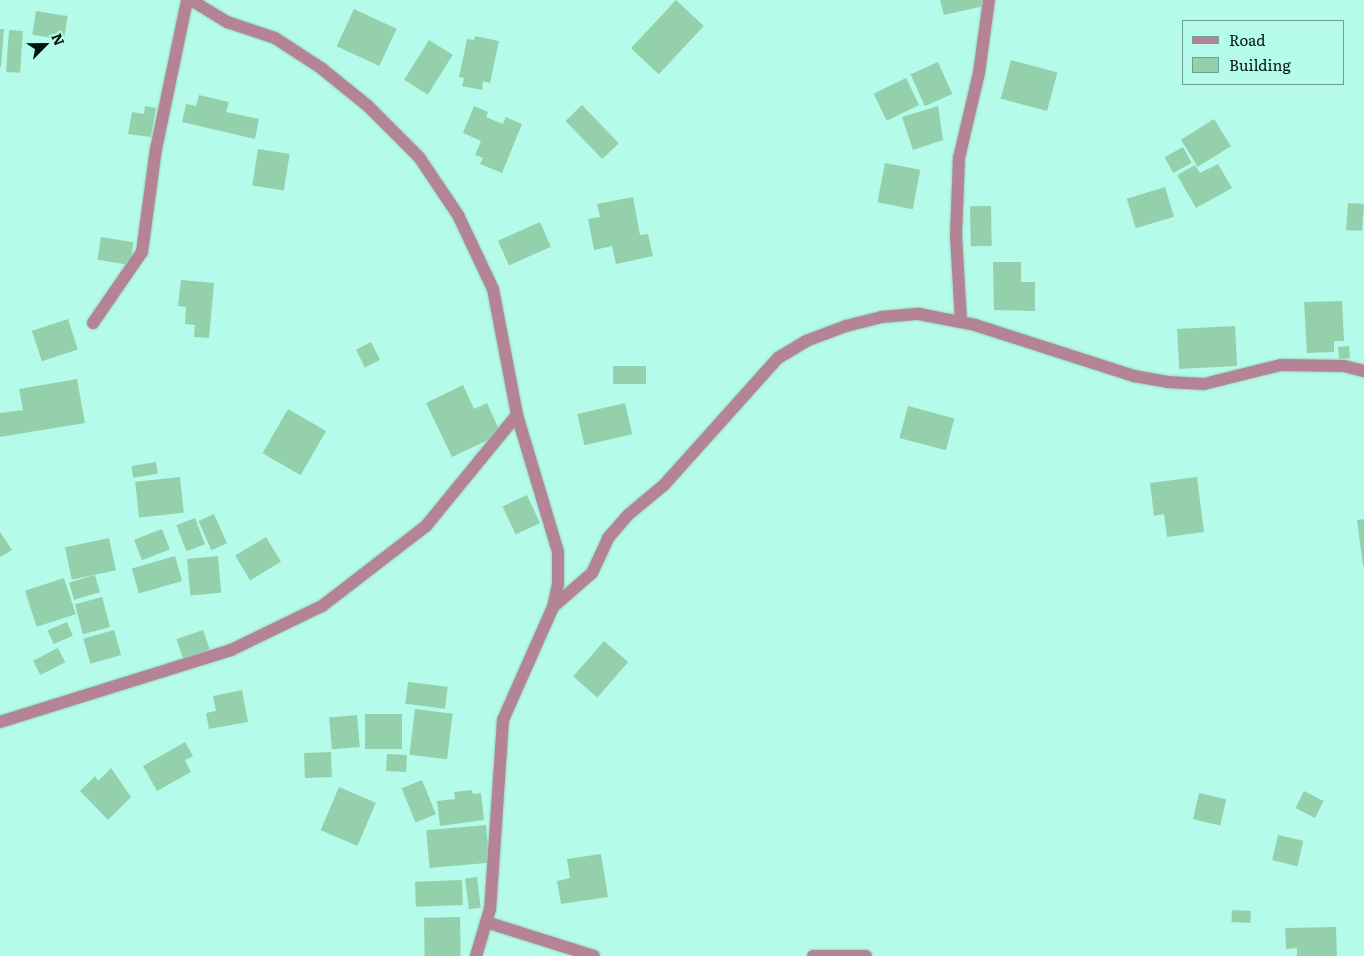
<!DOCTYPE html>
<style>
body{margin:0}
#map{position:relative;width:1364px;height:956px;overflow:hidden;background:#b5fbea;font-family:Literata,serif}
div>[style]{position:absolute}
.building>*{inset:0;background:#95d0ac;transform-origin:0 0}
.roads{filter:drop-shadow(0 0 1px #98d6c7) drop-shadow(0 0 1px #98d6c7)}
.minor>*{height:12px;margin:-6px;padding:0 6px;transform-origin:6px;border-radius:6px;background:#b48494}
span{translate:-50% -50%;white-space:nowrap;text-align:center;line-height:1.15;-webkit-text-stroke:4px #b5fbea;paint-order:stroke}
.legend{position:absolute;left:1182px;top:20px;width:162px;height:65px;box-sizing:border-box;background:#b5fbea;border:1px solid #6d9f92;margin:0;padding:6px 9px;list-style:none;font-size:15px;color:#00140f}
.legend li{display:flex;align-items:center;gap:10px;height:25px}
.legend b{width:25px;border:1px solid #6d9f92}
.north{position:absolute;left:20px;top:20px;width:50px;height:50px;-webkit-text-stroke:4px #b5fbea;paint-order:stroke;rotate:67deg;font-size:14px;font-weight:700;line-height:20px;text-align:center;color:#00140f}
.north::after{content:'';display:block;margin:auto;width:18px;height:22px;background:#00140f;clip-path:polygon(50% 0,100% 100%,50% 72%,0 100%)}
</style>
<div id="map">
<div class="building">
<div style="left:676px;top:0;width:38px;height:66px;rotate:43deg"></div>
<div style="clip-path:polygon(940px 0,983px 0,984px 6px,944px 15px)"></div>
<div style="left:354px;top:9px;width:47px;height:41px;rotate:25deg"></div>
<div style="left:36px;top:11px;width:32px;height:24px;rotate:9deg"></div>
<div style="clip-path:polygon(0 29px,4px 29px,1px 67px,0 67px)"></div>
<div style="left:9px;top:30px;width:14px;height:42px;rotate:4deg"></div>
<div style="clip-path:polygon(475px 36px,499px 41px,490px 83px,483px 81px,482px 90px,462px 86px,464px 78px,459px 77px,467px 39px,474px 40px)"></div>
<div style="left:429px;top:40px;width:28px;height:47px;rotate:32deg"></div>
<div style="left:1011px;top:60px;width:48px;height:40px;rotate:15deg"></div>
<div style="left:938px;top:62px;width:35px;height:30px;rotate:66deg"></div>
<div style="left:906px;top:78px;width:30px;height:36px;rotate:64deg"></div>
<div style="clip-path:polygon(199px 95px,229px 102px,226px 112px,259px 119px,255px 139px,182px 122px,186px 104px,196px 106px)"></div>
<div style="left:582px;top:105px;width:53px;height:23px;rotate:46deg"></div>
<div style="clip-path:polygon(145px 106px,156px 108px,151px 137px,128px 134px,132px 112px,144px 114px)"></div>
<div style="clip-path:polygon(474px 106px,488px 112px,486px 117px,503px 124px,506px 117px,522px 124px,502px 173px,480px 164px,483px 158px,475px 155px,481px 141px,463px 133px)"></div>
<div style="clip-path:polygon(938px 106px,943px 140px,913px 150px,902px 117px)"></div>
<div style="left:1214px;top:119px;width:32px;height:39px;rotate:58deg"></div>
<div style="left:1183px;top:147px;width:18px;height:21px;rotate:61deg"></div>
<div style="left:258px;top:149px;width:32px;height:37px;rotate:9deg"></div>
<div style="left:885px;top:163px;width:36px;height:40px;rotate:11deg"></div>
<div style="clip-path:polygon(1218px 164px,1232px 188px,1196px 208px,1177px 175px,1195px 165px,1200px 173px)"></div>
<div style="left:1165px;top:187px;width:31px;height:40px;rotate:73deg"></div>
<div style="clip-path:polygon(633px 197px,640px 235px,648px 234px,653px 256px,616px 264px,612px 246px,594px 250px,588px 219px,600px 217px,597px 204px)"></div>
<div style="left:1348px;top:203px;width:16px;height:27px;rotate:4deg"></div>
<div style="left:991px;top:206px;width:40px;height:21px;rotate:89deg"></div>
<div style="left:540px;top:222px;width:27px;height:46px;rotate:66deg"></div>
<div style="left:101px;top:237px;width:33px;height:23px;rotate:9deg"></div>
<div style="clip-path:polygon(993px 262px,1021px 262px,1021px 282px,1035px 282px,1035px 311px,994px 310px)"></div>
<div style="clip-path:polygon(181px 280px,214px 283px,209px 338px,194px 337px,195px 325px,185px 324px,186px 307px,178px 306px)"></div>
<div style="clip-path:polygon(1342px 301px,1344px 341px,1334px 341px,1334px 352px,1307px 353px,1304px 302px)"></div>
<div style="left:68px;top:319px;width:32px;height:38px;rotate:72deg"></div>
<div style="left:1235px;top:326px;width:40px;height:58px;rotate:87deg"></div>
<div style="left:371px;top:342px;width:20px;height:17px;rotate:63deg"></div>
<div style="left:1349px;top:346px;width:12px;height:11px;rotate:85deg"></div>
<div style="left:646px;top:366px;width:18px;height:33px;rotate:90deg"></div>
<div style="clip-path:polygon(77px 379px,85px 423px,0 437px,0 413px,23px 410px,19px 389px)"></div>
<div style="clip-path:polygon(463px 385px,474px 409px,487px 403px,501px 434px,452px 457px,426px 403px)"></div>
<div style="left:625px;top:403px;width:32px;height:49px;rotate:77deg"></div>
<div style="left:908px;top:406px;width:48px;height:33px;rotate:15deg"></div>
<div style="left:288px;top:409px;width:44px;height:51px;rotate:30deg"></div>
<div style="left:156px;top:462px;width:12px;height:25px;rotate:81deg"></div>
<div style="left:180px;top:477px;width:36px;height:45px;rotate:84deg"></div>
<div style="clip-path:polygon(1197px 477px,1204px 532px,1167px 537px,1164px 514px,1154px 516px,1150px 483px)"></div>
<div style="left:527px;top:495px;width:31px;height:27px;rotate:65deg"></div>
<div style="left:214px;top:514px;width:32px;height:17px;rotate:66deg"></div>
<div style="left:195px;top:518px;width:28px;height:20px;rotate:69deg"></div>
<div style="clip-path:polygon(1364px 519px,1364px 566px,1363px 566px,1357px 520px)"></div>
<div style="left:162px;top:529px;width:22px;height:30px;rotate:69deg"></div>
<div style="clip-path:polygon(0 532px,12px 550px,0 557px)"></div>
<div style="left:266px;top:537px;width:29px;height:36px;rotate:59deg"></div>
<div style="left:109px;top:538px;width:33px;height:45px;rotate:78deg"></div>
<div style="left:175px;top:556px;width:26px;height:45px;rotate:74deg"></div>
<div style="left:218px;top:556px;width:37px;height:31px;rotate:85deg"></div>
<div style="left:95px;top:575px;width:18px;height:27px;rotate:74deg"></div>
<div style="left:64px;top:578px;width:38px;height:41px;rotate:72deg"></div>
<div style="left:102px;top:597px;width:31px;height:28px;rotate:75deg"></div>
<div style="left:67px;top:622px;width:15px;height:21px;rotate:67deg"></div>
<div style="left:114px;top:630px;width:26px;height:32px;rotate:74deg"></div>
<div style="left:203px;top:630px;width:21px;height:28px;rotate:71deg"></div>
<div style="left:604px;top:641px;width:32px;height:47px;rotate:41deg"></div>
<div style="left:58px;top:648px;width:16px;height:28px;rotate:63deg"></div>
<div style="left:408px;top:682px;width:40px;height:22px;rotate:7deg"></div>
<div style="clip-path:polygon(242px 690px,248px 722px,209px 729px,206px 713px,216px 711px,213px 696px)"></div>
<div style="left:415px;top:709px;width:38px;height:46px;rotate:7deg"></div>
<div style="left:365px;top:714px;width:37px;height:35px"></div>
<div style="left:357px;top:715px;width:32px;height:28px;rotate:85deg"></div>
<div style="clip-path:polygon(185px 742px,193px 756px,185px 760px,191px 772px,157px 791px,143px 766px)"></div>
<div style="left:331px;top:752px;width:25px;height:27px;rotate:88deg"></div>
<div style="left:387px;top:754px;width:20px;height:17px;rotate:3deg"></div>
<div style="clip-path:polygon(111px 768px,131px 797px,108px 820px,80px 791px,95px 776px,98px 781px)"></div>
<div style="left:422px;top:780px;width:37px;height:22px;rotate:68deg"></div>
<div style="left:339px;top:787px;width:40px;height:47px;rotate:23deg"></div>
<div style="clip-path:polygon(472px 790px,473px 794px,481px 793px,484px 820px,440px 826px,437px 801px,455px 799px,454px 792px)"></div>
<div style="left:1304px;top:791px;width:22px;height:19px;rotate:27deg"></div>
<div style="left:1199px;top:793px;width:28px;height:27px;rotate:13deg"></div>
<div style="left:486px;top:825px;width:38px;height:60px;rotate:85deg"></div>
<div style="left:1278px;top:835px;width:26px;height:26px;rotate:13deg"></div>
<div style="clip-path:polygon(601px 854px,608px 897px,561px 904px,557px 881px,570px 878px,567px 859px)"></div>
<div style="left:477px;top:877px;width:31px;height:12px;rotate:83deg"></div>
<div style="left:462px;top:880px;width:25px;height:47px;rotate:88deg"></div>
<div style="left:1232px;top:910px;width:19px;height:12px;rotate:3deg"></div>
<div style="left:460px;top:917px;width:39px;height:36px;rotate:89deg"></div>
<div style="clip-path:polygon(1336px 927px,1337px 956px,1297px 956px,1297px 948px,1286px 949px,1285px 928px)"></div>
</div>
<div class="roads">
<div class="minor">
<div style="left:191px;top:0;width:42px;rotate:31.4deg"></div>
<div style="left:227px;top:22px;width:51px;rotate:18.4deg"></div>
<div style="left:275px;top:38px;width:55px;rotate:33.1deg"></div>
<div style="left:321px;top:68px;width:60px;rotate:39deg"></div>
<div style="left:368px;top:106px;width:72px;rotate:45deg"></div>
<div style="left:419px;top:157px;width:70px;rotate:56.1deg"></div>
<div style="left:458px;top:215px;width:82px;rotate:64.7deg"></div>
<div style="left:493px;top:289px;width:128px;rotate:79.2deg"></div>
<div style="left:517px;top:415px;width:143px;rotate:73.3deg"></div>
<div style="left:558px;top:552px;width:32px;rotate:90deg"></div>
<div style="left:558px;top:584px;width:24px;rotate:102deg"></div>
<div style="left:553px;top:607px;width:124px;rotate:113.9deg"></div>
<div style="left:503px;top:720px;width:189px;rotate:93.9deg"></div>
<div style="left:490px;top:909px;width:49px;rotate:106.6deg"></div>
<div style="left:961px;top:322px;width:87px;rotate:-93.3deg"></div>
<div style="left:956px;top:235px;width:77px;rotate:-87.8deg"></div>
<div style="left:959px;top:158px;width:87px;rotate:-76.8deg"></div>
<div style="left:979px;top:73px;width:74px;rotate:-82.2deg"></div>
<div style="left:93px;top:323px;width:86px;rotate:-55.4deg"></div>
<div style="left:142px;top:252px;width:104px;rotate:-82.3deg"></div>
<div style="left:156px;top:149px;width:152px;rotate:-78.2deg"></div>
<div style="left:553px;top:607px;width:52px;rotate:-41.1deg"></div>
<div style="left:592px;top:573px;width:38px;rotate:-65deg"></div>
<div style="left:608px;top:538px;width:30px;rotate:-49deg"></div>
<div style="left:628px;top:515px;width:47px;rotate:-39.8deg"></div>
<div style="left:664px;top:485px;width:171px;rotate:-48.1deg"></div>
<div style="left:778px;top:358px;width:33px;rotate:-31deg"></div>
<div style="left:806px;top:341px;width:43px;rotate:-20.6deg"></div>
<div style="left:846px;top:326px;width:36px;rotate:-14deg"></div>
<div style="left:881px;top:317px;width:38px;rotate:-5deg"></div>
<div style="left:919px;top:314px;width:57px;rotate:11.1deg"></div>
<div style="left:975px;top:325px;width:167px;rotate:17.8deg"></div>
<div style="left:1134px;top:376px;width:34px;rotate:10deg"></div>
<div style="left:1167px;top:382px;width:37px;rotate:3deg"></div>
<div style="left:1204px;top:384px;width:79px;rotate:-13.9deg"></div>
<div style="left:1281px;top:365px;width:63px;rotate:0.9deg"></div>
<div style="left:1344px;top:366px;width:21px;rotate:14deg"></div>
<div style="left:0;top:722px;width:242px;rotate:-17.3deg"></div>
<div style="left:231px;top:650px;width:101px;rotate:-25.8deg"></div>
<div style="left:322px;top:606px;width:131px;rotate:-37.6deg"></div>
<div style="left:426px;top:526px;width:144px;rotate:-50.7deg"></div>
<div style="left:486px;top:922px;width:113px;rotate:17.5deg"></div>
<div style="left:813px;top:956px;width:53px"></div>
</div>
</div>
<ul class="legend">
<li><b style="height:6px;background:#b48494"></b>Road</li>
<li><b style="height:14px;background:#95d0ac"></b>Building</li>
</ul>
<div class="north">N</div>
</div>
